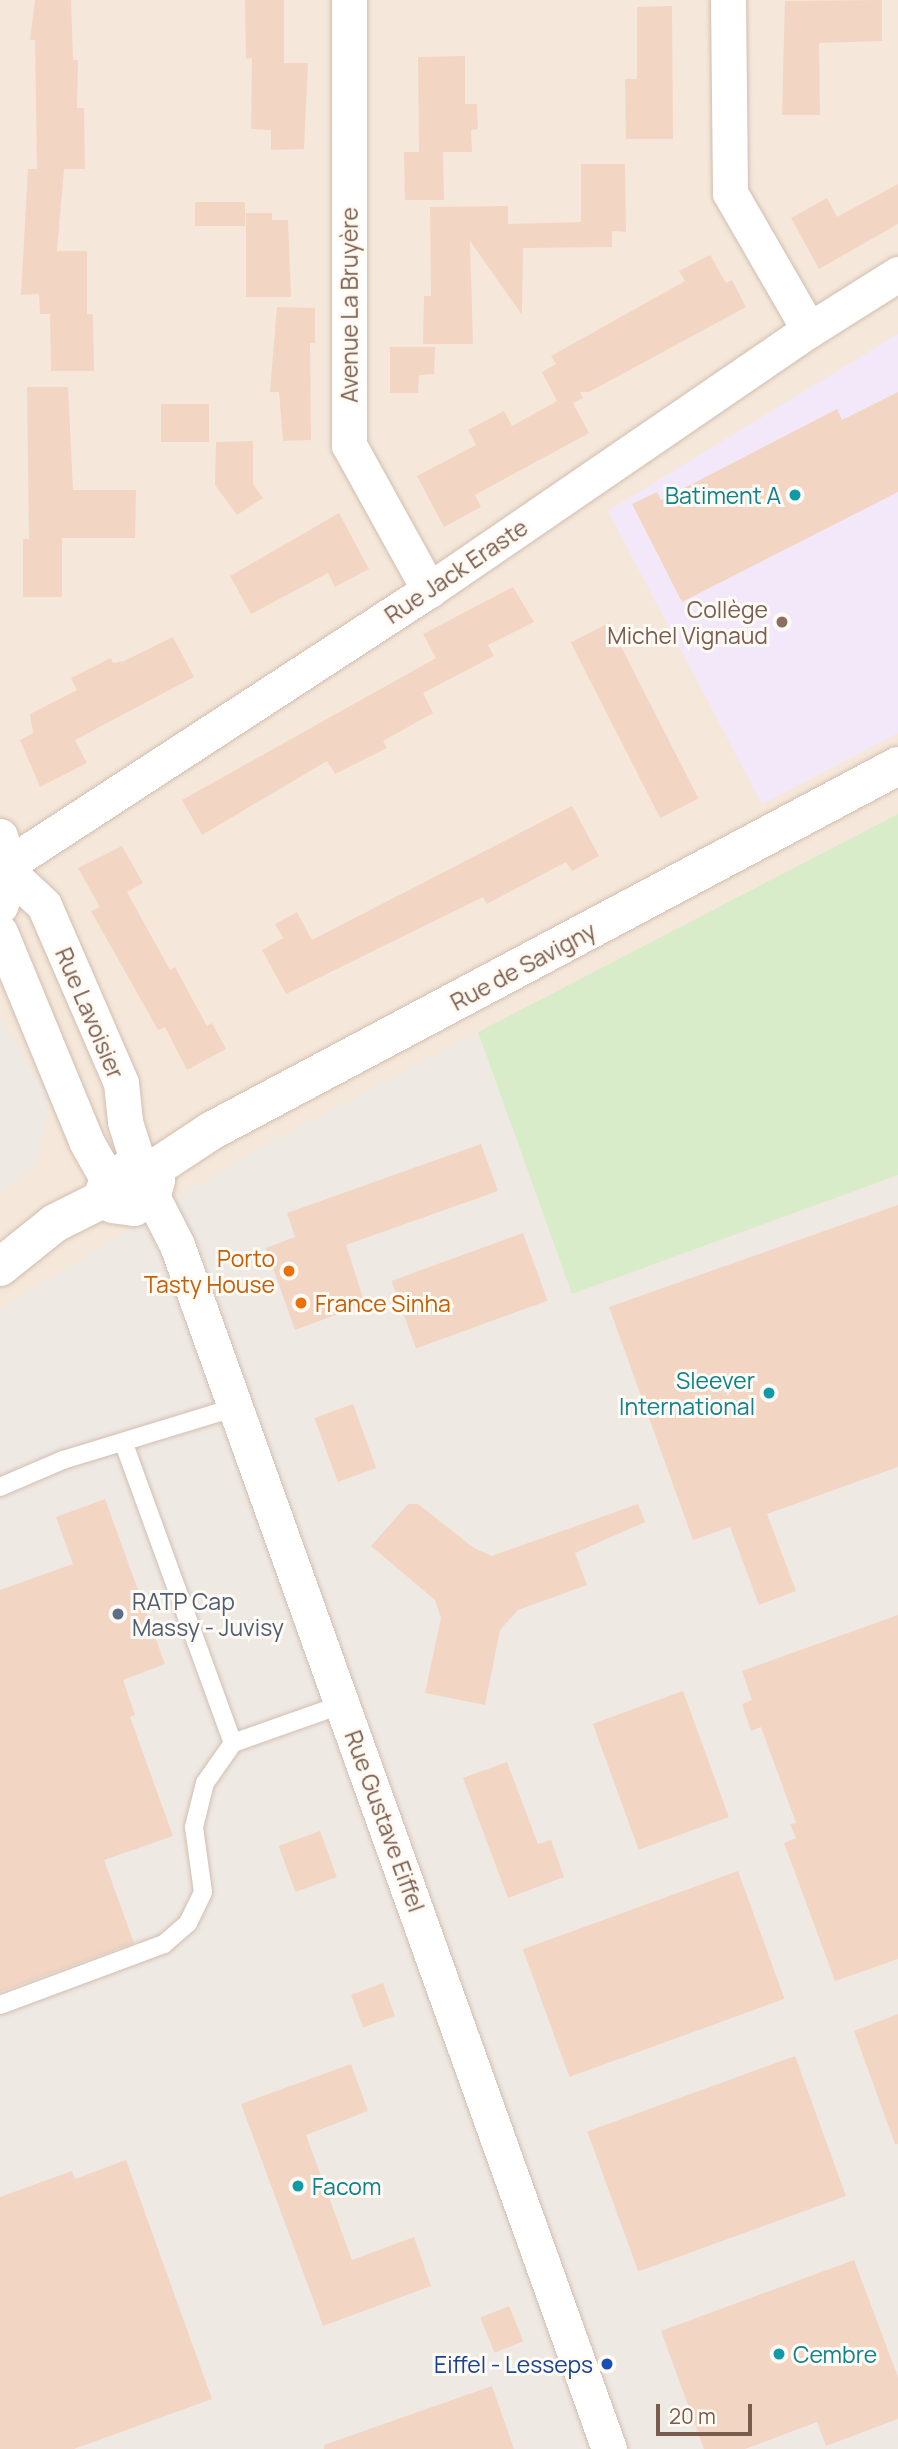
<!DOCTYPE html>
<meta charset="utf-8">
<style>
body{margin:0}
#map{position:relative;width:898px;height:2449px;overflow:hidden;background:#fdf6ec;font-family:Manrope,sans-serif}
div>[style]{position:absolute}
.residential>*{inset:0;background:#f5e8da;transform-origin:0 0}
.industrial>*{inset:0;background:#efe9e4}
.education>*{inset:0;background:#f3e8fa}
.green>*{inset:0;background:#d8ecc9}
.building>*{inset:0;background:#f3d5c3;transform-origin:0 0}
.roads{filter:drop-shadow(0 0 2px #d1beb0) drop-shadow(0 0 2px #d1beb0)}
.lane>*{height:18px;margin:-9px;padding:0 9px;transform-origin:9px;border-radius:9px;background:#fff}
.street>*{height:35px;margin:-17.5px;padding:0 17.5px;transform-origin:17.5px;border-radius:17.5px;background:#fff}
.secondary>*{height:38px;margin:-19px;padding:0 19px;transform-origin:19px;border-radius:19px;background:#fff}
.dots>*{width:19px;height:19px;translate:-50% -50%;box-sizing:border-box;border:4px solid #fffaf3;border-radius:50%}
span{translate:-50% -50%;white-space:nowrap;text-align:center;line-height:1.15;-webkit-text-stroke:6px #fffaf3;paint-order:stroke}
.street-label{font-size:23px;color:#7a5c4d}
.culture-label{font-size:23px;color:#0d838f}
.right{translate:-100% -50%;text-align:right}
.left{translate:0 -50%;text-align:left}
.education-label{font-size:23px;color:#785e54}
.food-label{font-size:23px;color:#c56008}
.service-label{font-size:23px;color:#4e5e75}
.transit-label{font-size:23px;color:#164399}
.scale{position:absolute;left:656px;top:2404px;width:96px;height:32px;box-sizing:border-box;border:4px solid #7a5c4d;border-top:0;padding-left:9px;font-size:21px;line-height:24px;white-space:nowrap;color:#7a5c4d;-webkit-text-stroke:5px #fffaf3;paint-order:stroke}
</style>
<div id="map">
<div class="residential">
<div style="left:0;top:0;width:898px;height:2449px"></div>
</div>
<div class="industrial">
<div style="clip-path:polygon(0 1017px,50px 1100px,37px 1162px,0 1194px)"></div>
<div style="clip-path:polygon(478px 1032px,572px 1294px,898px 1176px,898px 2449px,0 2449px,0 1310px,244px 1156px)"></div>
</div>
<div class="education">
<div style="clip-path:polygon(898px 334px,898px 733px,762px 804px,608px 511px)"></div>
</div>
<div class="green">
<div style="clip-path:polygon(898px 814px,898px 1175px,572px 1294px,478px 1032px)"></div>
</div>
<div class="building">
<div style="clip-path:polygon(35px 0,71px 0,73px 60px,78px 60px,77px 108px,84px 108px,85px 169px,64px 169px,57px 251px,87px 251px,87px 314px,93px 314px,94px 371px,51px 371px,50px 314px,40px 314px,39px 294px,21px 295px,28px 169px,37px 169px,35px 40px,30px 40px)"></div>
<div style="clip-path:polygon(245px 0,284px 0,284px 63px,308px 63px,304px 149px,271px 150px,271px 130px,251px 129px,252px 58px,246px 59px)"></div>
<div style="clip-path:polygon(882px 0,882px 41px,819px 43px,820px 115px,782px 115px,785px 1px)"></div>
<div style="clip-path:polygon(672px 6px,673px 139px,626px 139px,625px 79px,637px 79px,637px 7px)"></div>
<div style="clip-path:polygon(465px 56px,465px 104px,477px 104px,478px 129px,471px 130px,472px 152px,443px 152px,444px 200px,405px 200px,404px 152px,419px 152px,418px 57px)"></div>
<div style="clip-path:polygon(581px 164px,625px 164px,626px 232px,612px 231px,612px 247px,523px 248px,522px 315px,470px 241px,473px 344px,423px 344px,424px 296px,431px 296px,430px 207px,508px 206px,508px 224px,581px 222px)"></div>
<div style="clip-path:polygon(898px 184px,898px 224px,819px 269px,791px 218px,827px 198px,837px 217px)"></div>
<div style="left:195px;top:202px;width:50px;height:24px"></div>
<div style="clip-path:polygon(246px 213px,272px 213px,272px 220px,288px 220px,291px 297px,246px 297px)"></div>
<div style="clip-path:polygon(710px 255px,726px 283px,732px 280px,746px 307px,589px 392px,580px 392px,583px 398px,573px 403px,589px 433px,475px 495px,481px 507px,444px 527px,417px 476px,476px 445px,468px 430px,504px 411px,512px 426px,557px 401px,542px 372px,556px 364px,551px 356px,685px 281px,679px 271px)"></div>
<div style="clip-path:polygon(277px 307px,315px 308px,315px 343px,310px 343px,311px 440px,283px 441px,279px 392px,270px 392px)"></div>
<div style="clip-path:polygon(390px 347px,435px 347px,434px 374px,419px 375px,418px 393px,390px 393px)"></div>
<div style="clip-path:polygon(27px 387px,68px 387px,73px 490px,136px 490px,135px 538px,62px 538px,62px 597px,23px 597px,23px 539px,29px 539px)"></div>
<div style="clip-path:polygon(898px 392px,898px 492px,682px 602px,632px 504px,657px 492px,661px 500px,837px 409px,842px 420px)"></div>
<div style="left:161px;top:404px;width:48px;height:38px"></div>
<div style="clip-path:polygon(253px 441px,253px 484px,263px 498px,237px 515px,215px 485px,216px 442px)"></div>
<div style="clip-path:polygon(339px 513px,369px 569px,335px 587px,328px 573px,251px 614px,230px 576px)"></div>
<div style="clip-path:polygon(513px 587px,534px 622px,488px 645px,494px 656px,423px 693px,433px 713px,383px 741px,387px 748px,335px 774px,327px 761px,202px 835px,182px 800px,436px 658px,423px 634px)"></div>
<div style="left:609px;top:623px;width:197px;height:43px;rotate:63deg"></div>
<div style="clip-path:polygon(173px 637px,194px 677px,75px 740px,87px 763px,40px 787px,20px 740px,33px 733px,30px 714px,77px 690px,71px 678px,111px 658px,113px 663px,124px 661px)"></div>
<div style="clip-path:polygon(572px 806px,599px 856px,572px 871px,566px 862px,487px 904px,483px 897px,286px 994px,262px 950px,283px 938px,275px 924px,297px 912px,312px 940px)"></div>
<div style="clip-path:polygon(122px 846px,143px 883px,127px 892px,170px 970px,175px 967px,207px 1026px,212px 1023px,226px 1049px,187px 1070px,165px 1027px,158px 1030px,91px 911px,100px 907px,78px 868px)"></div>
<div style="clip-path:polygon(481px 1144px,498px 1191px,346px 1245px,365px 1304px,295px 1330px,266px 1248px,295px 1237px,287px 1213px)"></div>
<div style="clip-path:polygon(898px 1205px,898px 1467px,767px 1514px,796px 1591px,759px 1605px,730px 1527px,693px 1540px,609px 1307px)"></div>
<div style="left:523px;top:1233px;width:72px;height:140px;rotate:70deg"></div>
<div style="left:353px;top:1404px;width:68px;height:41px;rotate:70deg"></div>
<div style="clip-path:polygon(105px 1499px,165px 1664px,123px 1680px,135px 1715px,130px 1717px,173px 1836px,104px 1860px,134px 1943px,0 1992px,0 1590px,73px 1564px,56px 1517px)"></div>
<div style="clip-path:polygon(408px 1504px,418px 1504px,474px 1548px,492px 1556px,638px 1504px,645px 1522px,575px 1553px,587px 1585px,518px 1610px,500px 1630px,485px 1705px,425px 1693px,441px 1618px,435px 1600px,371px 1546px)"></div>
<div style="clip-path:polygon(898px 1615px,898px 1959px,835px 1981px,784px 1843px,796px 1838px,790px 1824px,796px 1823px,761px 1727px,751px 1731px,742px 1704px,752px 1700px,742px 1671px)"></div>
<div style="left:683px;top:1691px;width:134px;height:96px;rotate:70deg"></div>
<div style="clip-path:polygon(507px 1762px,538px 1844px,551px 1840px,564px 1877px,508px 1898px,463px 1778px)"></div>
<div style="left:320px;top:1831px;width:49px;height:44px;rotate:70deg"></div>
<div style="left:738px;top:1871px;width:136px;height:229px;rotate:70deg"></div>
<div style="left:383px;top:1983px;width:35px;height:34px;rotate:70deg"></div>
<div style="clip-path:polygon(898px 2014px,898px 2144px,895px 2144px,854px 2031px)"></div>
<div style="left:795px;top:2056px;width:149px;height:221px;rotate:70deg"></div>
<div style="clip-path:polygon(351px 2064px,368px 2111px,306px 2135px,352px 2260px,414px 2237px,431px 2286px,323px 2326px,241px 2104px)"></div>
<div style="clip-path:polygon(126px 2160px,212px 2399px,74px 2449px,0 2449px,0 2197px,72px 2171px,75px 2179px)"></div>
<div style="clip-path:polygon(854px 2260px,898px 2377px,898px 2419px,826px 2446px,817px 2422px,745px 2449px,704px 2449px,661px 2331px)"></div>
<div style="left:509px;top:2306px;width:38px;height:31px;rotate:68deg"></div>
<div style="clip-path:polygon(492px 2386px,514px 2449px,324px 2449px,324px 2445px)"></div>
</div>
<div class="roads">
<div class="lane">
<div style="left:124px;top:1444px;width:318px;rotate:70deg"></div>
<div style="left:0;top:1487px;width:69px;rotate:-23.2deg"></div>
<div style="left:63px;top:1460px;width:181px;rotate:-17deg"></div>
<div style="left:0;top:2005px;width:175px;rotate:-20.4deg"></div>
<div style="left:164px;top:1944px;width:32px;rotate:-41deg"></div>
<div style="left:188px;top:1923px;width:34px;rotate:-64deg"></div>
<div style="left:203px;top:1892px;width:66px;rotate:-97.9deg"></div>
<div style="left:194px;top:1827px;width:45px;rotate:-76deg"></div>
<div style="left:205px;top:1783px;width:49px;rotate:-55deg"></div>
<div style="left:233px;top:1743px;width:117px;rotate:-19.5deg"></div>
</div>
<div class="street">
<div style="left:349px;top:0;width:445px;rotate:90deg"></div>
<div style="left:349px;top:445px;width:166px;rotate:61.1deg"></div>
<div style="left:728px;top:0;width:193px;rotate:89.4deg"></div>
<div style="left:730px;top:193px;width:158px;rotate:60deg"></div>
<div style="left:0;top:836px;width:41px;rotate:72.9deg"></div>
<div style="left:12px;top:875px;width:33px;rotate:111deg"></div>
<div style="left:10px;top:863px;width:500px;rotate:-33.09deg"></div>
<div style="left:429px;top:590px;width:460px;rotate:-34.4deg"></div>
<div style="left:809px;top:330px;width:105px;rotate:-32.2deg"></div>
<div style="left:12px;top:875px;width:44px;rotate:43.2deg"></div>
<div style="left:44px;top:905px;width:194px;rotate:66.6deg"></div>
<div style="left:121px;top:1083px;width:39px;rotate:84deg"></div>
<div style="left:125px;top:1122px;width:46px;rotate:72.3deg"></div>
<div style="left:0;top:932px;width:226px;rotate:67.6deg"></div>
<div style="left:86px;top:1141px;width:47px;rotate:60.7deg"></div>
<div style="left:152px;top:1196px;width:55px;rotate:63deg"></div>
<div style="left:177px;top:1245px;width:1279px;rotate:70.26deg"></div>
</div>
<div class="secondary">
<div style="left:145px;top:1166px;width:18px;rotate:52deg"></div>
<div style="left:156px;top:1180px;width:16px;rotate:104deg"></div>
<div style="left:152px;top:1196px;width:21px;rotate:149deg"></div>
<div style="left:134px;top:1207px;width:21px;rotate:-172deg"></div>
<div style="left:113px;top:1204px;width:16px;rotate:-120deg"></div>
<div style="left:105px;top:1190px;width:9px;rotate:-63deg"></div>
<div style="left:109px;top:1182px;width:23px;rotate:-34deg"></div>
<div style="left:128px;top:1169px;width:17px;rotate:-10deg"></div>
<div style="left:152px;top:1170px;width:71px;rotate:-33.5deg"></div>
<div style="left:211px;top:1131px;width:778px;rotate:-27.98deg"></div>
<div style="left:0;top:1267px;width:70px;rotate:-38.7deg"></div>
<div style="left:55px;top:1223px;width:58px;rotate:-26.6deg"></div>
</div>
</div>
<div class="dots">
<div style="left:795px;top:495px;background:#0f9aa8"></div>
<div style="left:782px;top:622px;background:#8d6e63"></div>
<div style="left:289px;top:1271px;background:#e8710a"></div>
<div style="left:301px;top:1303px;background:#e8710a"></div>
<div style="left:769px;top:1393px;background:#0f9aa8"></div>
<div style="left:118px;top:1614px;background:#5c6f8a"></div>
<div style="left:298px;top:2186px;background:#0f9aa8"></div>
<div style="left:779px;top:2354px;background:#0f9aa8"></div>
<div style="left:607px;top:2364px;background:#1a4fb4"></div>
</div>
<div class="street-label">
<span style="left:349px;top:305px;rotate:-90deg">Avenue La Bruyère</span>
<span style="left:456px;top:571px;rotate:-34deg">Rue Jack Eraste</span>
<span style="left:523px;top:966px;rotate:-28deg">Rue de Savigny</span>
<span style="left:90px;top:1013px;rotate:67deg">Rue Lavoisier</span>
<span style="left:385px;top:1821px;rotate:70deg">Rue Gustave Eiffel</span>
</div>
<div class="culture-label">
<span class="right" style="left:781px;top:495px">Batiment A</span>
<span class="right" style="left:755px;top:1393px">Sleever<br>International</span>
<span class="left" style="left:312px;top:2186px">Facom</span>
<span class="left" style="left:793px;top:2354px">Cembre</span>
</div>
<div class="education-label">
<span class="right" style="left:768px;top:622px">Collège<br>Michel Vignaud</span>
</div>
<div class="food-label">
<span class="right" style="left:275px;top:1271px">Porto<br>Tasty House</span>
<span class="left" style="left:315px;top:1303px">France Sinha</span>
</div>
<div class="service-label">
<span class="left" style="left:132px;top:1614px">RATP Cap<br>Massy - Juvisy</span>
</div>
<div class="transit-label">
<span class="right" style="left:593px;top:2364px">Eiffel - Lesseps</span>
</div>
<div class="scale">20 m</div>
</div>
